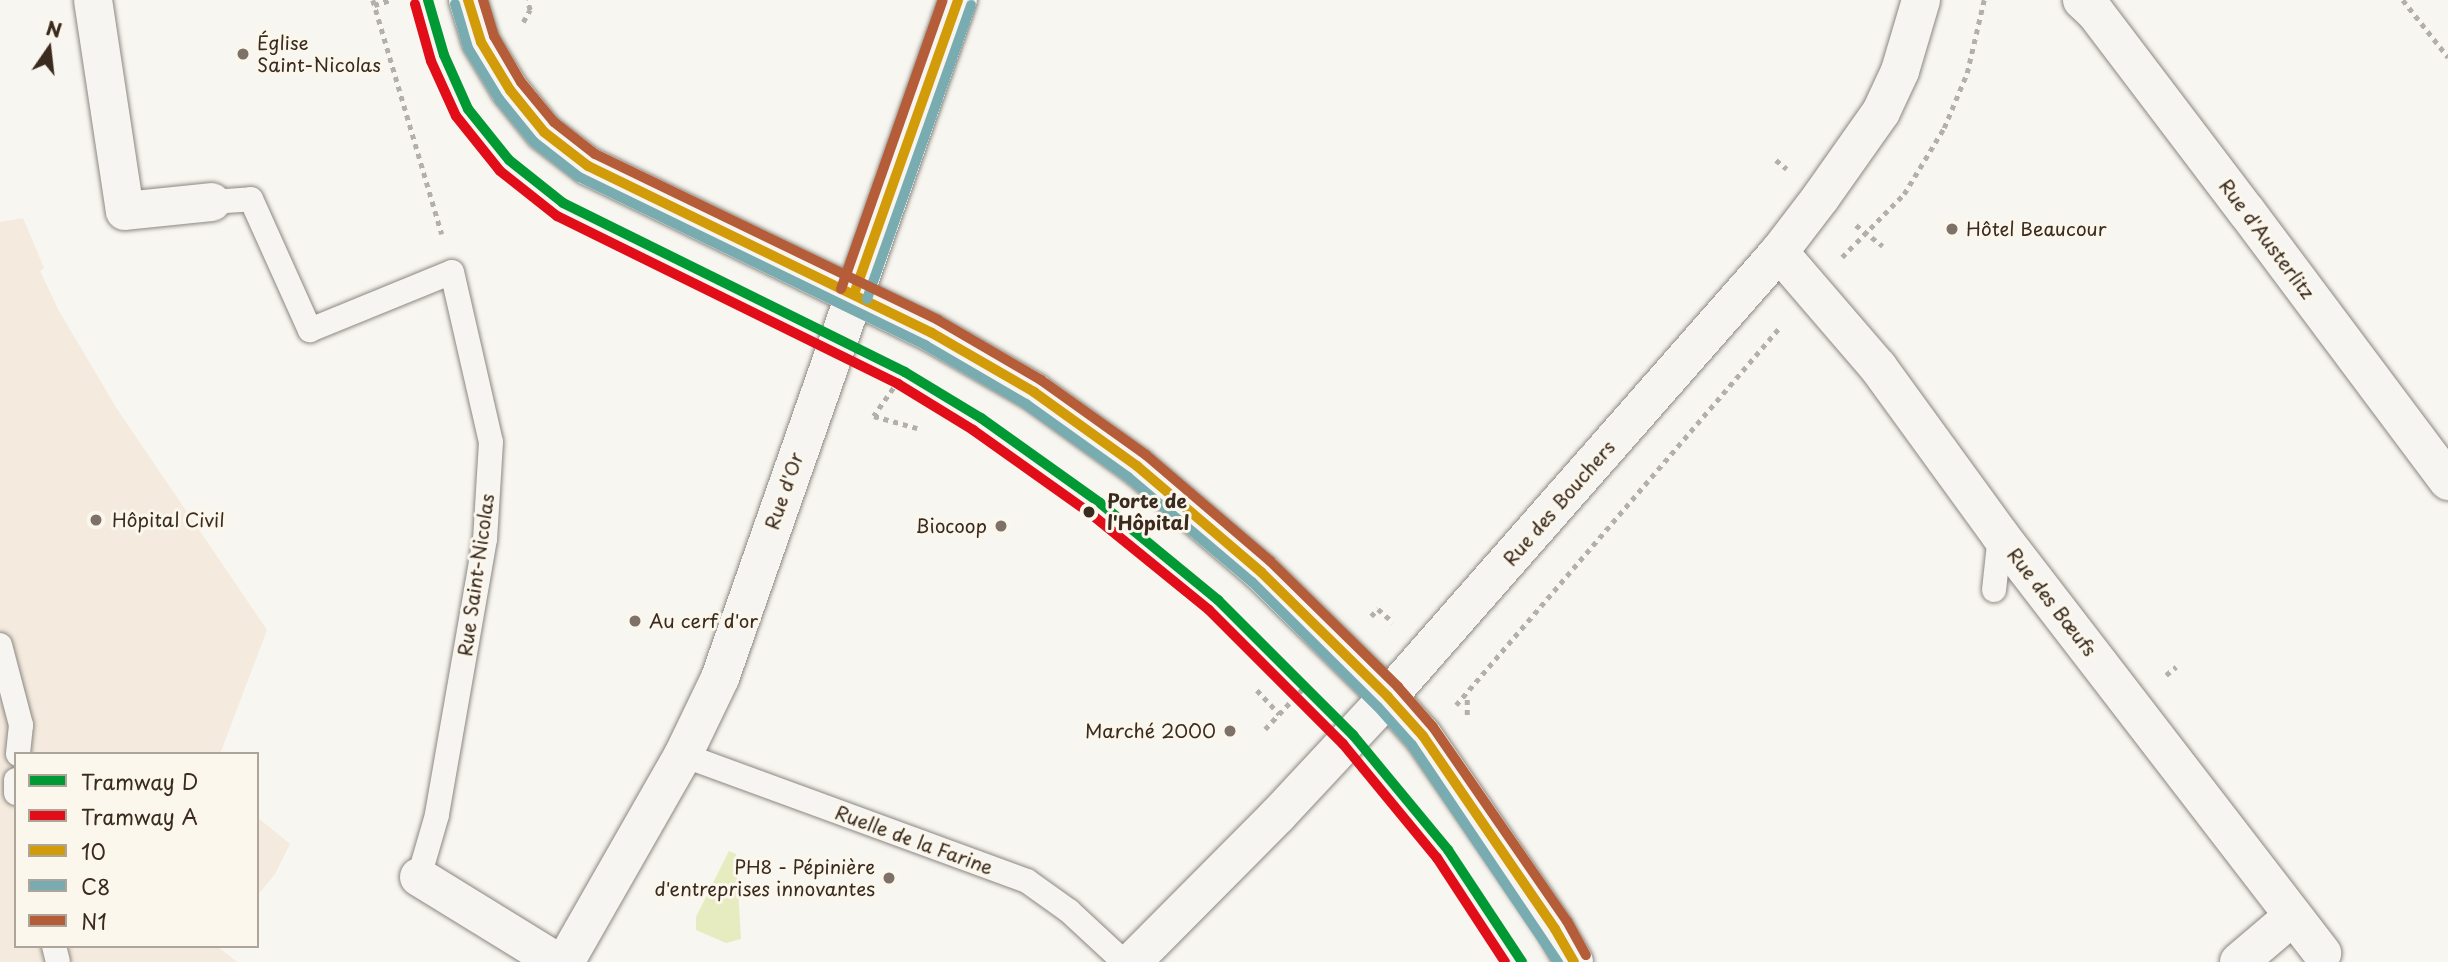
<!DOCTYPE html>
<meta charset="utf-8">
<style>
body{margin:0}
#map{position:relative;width:2448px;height:962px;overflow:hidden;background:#f8f6f0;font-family:"Playpen Sans",sans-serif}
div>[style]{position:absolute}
.built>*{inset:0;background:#f4eadd}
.green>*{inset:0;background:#e6ecc0}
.path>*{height:4.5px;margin-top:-2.25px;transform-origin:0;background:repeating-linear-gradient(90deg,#b3b0ac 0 5px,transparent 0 10px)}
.roads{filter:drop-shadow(0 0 2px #8b8781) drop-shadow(0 0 2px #8b8781)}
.lane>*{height:24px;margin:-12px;padding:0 12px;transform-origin:12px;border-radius:12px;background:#f6f5f1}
.street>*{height:38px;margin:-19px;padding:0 19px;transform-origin:19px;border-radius:19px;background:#f6f5f1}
.secondary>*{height:38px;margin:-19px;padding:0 19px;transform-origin:19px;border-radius:19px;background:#f6f5f1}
.bus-1>*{height:10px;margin:-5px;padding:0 5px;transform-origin:5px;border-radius:5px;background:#d29b0a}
.bus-2>*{height:10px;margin:-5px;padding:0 5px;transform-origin:5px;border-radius:5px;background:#79acb0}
.bus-3>*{height:10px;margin:-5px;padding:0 5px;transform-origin:5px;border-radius:5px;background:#b55c38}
.tram-1>*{height:10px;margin:-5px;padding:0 5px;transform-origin:5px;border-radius:5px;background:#093}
.tram-2>*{height:10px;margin:-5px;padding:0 5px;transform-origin:5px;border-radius:5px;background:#e10d19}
.dots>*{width:19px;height:19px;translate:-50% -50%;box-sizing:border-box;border:4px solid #fbf7ec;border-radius:50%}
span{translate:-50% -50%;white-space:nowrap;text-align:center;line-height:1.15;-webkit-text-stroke:6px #fbf7ec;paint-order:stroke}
.poi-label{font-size:19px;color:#3b2a1e}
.left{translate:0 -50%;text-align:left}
.right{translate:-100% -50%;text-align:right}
.street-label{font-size:19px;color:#3b2a1e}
.stop-label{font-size:19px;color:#3b2a1e;font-weight:700}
.legend{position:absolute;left:14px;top:752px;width:245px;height:196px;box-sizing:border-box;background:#fbf7ec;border:2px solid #aea59a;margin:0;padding:9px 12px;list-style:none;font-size:21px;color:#3b2a1e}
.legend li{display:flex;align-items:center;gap:14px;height:35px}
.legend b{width:35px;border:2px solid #aea59a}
.north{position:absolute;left:14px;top:14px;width:70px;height:70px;-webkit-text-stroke:5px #fbf7ec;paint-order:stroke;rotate:14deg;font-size:19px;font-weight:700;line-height:28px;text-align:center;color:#3b2a1e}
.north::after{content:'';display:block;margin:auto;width:24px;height:32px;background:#3b2a1e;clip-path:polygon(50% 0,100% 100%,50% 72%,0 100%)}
</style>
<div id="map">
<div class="built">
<div style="clip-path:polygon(23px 218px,44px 268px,40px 271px,59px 311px,117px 409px,267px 630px,220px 754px,16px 754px,16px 946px,217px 946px,237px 962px,0 962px,0 222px)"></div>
<div style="clip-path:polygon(257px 817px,290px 844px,275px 874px,257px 896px)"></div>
</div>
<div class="green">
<div style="clip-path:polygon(729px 851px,736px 854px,741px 939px,726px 943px,696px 930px,696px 917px)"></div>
</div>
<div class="path">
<div style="left:373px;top:0;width:244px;rotate:73.6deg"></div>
<div style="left:2403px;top:0;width:73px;rotate:51.7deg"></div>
<div style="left:374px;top:5px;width:17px;rotate:-17deg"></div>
<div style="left:523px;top:22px;width:14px;rotate:-60deg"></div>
<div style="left:530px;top:10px;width:10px;rotate:-107deg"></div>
<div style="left:1776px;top:160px;width:14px;rotate:39deg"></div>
<div style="left:1856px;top:225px;width:34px;rotate:38deg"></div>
<div style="left:1842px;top:257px;width:88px;rotate:-45.5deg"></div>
<div style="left:1904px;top:194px;width:77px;rotate:-58.8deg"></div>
<div style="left:1944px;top:128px;width:60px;rotate:-67.3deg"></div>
<div style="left:1967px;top:73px;width:75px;rotate:-76.9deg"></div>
<div style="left:905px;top:372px;width:54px;rotate:125.2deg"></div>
<div style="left:874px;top:416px;width:45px;rotate:15.6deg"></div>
<div style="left:1371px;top:616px;width:10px;rotate:-45deg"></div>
<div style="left:1378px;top:609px;width:20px;rotate:41deg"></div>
<div style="left:2166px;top:675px;width:13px;rotate:-39deg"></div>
<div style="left:1257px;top:690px;width:33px;rotate:47deg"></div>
<div style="left:1456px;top:705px;width:495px;rotate:-49.4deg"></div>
<div style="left:1467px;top:715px;width:19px;rotate:-90deg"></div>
<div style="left:1265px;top:729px;width:63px;rotate:-46.9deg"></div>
</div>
<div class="roads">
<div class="lane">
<div style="left:212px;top:202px;width:39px;rotate:-4deg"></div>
<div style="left:251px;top:199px;width:144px;rotate:65.8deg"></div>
<div style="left:310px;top:330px;width:153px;rotate:-22.2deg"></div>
<div style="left:452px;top:272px;width:174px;rotate:77.1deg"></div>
<div style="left:491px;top:442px;width:97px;rotate:93.5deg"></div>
<div style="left:485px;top:539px;width:280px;rotate:99.9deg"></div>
<div style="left:437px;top:815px;width:65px;rotate:106.2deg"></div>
<div style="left:1994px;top:590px;width:55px;rotate:-83.8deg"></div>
<div style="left:0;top:645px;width:83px;rotate:75.3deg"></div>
<div style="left:21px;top:725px;width:29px;rotate:96deg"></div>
<div style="left:683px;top:755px;width:366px;rotate:20.1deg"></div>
<div style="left:1027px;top:881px;width:52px;rotate:35.5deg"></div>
<div style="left:1069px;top:911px;width:75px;rotate:42.8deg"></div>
<div style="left:16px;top:780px;width:13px;rotate:90deg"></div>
<div style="left:54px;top:946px;width:16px;rotate:76deg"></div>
</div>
<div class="street">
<div style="left:93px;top:0;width:213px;rotate:81.4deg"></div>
<div style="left:125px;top:211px;width:87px;rotate:-5.9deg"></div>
<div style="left:2082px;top:0;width:18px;rotate:43deg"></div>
<div style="left:2095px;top:12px;width:251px;rotate:52.8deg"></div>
<div style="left:2247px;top:212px;width:336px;rotate:53.2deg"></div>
<div style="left:1779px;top:252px;width:152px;rotate:49.3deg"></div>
<div style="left:1878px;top:367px;width:208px;rotate:54deg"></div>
<div style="left:2000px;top:535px;width:528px;rotate:52.39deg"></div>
<div style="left:419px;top:877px;width:162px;rotate:31.6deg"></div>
<div style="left:565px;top:962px;width:238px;rotate:-60.3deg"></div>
<div style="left:683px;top:755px;width:85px;rotate:-64.3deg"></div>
<div style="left:720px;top:678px;width:719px;rotate:-70.66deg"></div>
<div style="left:1132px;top:962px;width:207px;rotate:-45.2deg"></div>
<div style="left:1278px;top:815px;width:161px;rotate:-47deg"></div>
<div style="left:2239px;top:962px;width:71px;rotate:-40.4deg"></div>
</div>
<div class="secondary">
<div style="left:468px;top:0;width:44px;rotate:72.8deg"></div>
<div style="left:481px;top:42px;width:56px;rotate:58.9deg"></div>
<div style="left:510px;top:90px;width:54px;rotate:51deg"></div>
<div style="left:544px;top:132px;width:56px;rotate:37.7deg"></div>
<div style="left:588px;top:166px;width:382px;rotate:25.9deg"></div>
<div style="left:932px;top:333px;width:118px;rotate:30deg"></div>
<div style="left:1034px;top:392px;width:127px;rotate:35.7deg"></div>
<div style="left:1137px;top:466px;width:163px;rotate:40.5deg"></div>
<div style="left:1261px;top:572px;width:178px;rotate:44.5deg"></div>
<div style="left:1388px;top:697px;width:52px;rotate:48.1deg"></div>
<div style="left:1423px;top:736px;width:234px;rotate:55.6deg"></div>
<div style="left:1555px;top:929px;width:38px;rotate:60deg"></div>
<div style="left:1388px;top:697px;width:592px;rotate:-48.7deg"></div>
<div style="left:1779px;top:252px;width:69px;rotate:-52.6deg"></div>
<div style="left:1821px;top:197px;width:104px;rotate:-54.8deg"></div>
<div style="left:1881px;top:112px;width:45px;rotate:-65.1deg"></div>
<div style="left:1900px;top:71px;width:74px;rotate:-73.5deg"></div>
</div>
</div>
<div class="bus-1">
<div style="left:468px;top:0;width:44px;rotate:72.8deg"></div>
<div style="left:481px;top:42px;width:56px;rotate:58.9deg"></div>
<div style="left:510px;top:90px;width:54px;rotate:51deg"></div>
<div style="left:544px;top:132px;width:56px;rotate:37.7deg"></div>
<div style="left:588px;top:166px;width:382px;rotate:25.9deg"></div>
<div style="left:932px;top:333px;width:118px;rotate:30deg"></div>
<div style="left:1034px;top:392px;width:127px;rotate:35.7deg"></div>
<div style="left:1137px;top:466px;width:163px;rotate:40.5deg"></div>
<div style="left:1261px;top:572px;width:178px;rotate:44.5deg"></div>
<div style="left:1388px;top:697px;width:52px;rotate:48.1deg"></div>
<div style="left:1423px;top:736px;width:234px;rotate:55.6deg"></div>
<div style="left:1555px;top:929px;width:38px;rotate:60deg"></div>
<div style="left:854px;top:294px;width:312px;rotate:-70.5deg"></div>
</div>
<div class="bus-2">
<div style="left:455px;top:4px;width:46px;rotate:73.5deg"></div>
<div style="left:468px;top:48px;width:60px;rotate:58.7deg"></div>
<div style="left:499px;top:99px;width:55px;rotate:50.9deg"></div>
<div style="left:534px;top:142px;width:57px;rotate:37.9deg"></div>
<div style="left:579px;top:177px;width:385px;rotate:25.9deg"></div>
<div style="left:925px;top:345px;width:117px;rotate:30.3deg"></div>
<div style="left:1026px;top:404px;width:125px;rotate:35.6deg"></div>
<div style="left:1128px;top:477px;width:162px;rotate:40.3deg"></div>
<div style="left:1252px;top:582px;width:177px;rotate:44.8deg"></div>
<div style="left:1378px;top:707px;width:51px;rotate:48.2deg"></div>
<div style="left:1412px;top:745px;width:262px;rotate:56.1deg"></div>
<div style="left:867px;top:299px;width:312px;rotate:-70.5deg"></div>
</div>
<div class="bus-3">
<div style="left:483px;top:0;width:38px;rotate:73deg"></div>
<div style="left:494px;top:36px;width:53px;rotate:59.6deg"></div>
<div style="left:521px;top:82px;width:52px;rotate:50.5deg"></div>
<div style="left:554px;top:122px;width:52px;rotate:38deg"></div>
<div style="left:595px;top:154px;width:381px;rotate:25.8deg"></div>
<div style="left:938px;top:320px;width:119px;rotate:30.2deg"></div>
<div style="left:1041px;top:380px;width:129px;rotate:35.5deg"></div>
<div style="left:1146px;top:455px;width:163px;rotate:40.5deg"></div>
<div style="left:1270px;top:561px;width:180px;rotate:44.5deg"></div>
<div style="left:1398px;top:687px;width:53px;rotate:48.8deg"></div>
<div style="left:1433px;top:727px;width:236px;rotate:55.4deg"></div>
<div style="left:1567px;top:921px;width:39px;rotate:61deg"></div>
<div style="left:841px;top:289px;width:306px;rotate:-70.6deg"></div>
</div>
<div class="tram-1">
<div style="left:428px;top:0;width:57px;rotate:73.8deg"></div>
<div style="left:444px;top:55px;width:59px;rotate:66deg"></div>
<div style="left:468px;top:109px;width:65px;rotate:51.2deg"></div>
<div style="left:509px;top:160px;width:69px;rotate:38.5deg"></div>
<div style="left:563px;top:203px;width:381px;rotate:26.3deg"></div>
<div style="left:905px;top:372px;width:89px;rotate:31.2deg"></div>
<div style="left:981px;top:418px;width:146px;rotate:35.5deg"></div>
<div style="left:1100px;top:503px;width:153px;rotate:39.4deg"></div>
<div style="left:1218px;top:600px;width:191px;rotate:45deg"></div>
<div style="left:1353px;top:735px;width:149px;rotate:50.4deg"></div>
<div style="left:1448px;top:850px;width:134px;rotate:56.5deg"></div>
</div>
<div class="tram-2">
<div style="left:415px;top:4px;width:59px;rotate:74.3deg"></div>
<div style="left:431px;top:61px;width:60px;rotate:65.6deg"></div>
<div style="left:456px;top:116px;width:70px;rotate:51.3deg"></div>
<div style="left:500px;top:171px;width:73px;rotate:38.3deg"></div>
<div style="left:557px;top:216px;width:380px;rotate:26.2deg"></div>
<div style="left:898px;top:384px;width:88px;rotate:31.5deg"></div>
<div style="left:973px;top:430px;width:145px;rotate:35.4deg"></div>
<div style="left:1091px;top:514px;width:152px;rotate:39.1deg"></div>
<div style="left:1209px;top:610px;width:190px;rotate:45deg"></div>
<div style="left:1343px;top:744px;width:148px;rotate:50.5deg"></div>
<div style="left:1437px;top:858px;width:124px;rotate:56.8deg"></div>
</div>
<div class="dots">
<div style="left:243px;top:54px;background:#7d7168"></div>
<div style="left:1952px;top:229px;background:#7d7168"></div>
<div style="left:1089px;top:512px;background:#3b2a1e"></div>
<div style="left:96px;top:520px;background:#7d7168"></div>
<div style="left:1001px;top:526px;background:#7d7168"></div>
<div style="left:635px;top:621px;background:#7d7168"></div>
<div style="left:1230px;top:731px;background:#7d7168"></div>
<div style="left:889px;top:878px;background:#7d7168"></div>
</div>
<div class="poi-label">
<span class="left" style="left:257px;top:54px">Église<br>Saint-Nicolas</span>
<span class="left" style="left:1966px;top:229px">Hôtel Beaucour</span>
<span class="left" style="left:112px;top:520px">Hôpital Civil</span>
<span class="right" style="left:987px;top:526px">Biocoop</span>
<span class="left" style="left:649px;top:621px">Au cerf d'or</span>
<span class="right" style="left:1216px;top:731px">Marché 2000</span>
<span class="right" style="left:875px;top:878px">PH8 - Pépinière<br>d'entreprises innovantes</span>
</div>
<div class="street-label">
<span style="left:2267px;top:239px;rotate:53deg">Rue d'Austerlitz</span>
<span style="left:784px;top:491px;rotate:-71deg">Rue d'Or</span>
<span style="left:1559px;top:503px;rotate:-49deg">Rue des Bouchers</span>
<span style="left:476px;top:575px;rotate:-82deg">Rue Saint-Nicolas</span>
<span style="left:2052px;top:602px;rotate:52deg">Rue des Bœufs</span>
<span style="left:914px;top:840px;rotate:20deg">Ruelle de la Farine</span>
</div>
<div class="stop-label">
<span class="left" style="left:1107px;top:512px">Porte de<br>l'Hôpital</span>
</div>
<ul class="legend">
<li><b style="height:9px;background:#093"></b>Tramway D</li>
<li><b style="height:9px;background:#e10d19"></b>Tramway A</li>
<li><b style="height:9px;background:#d29b0a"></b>10</li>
<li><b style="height:9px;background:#79acb0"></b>C8</li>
<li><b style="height:9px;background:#b55c38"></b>N1</li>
</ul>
<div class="north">N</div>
</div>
